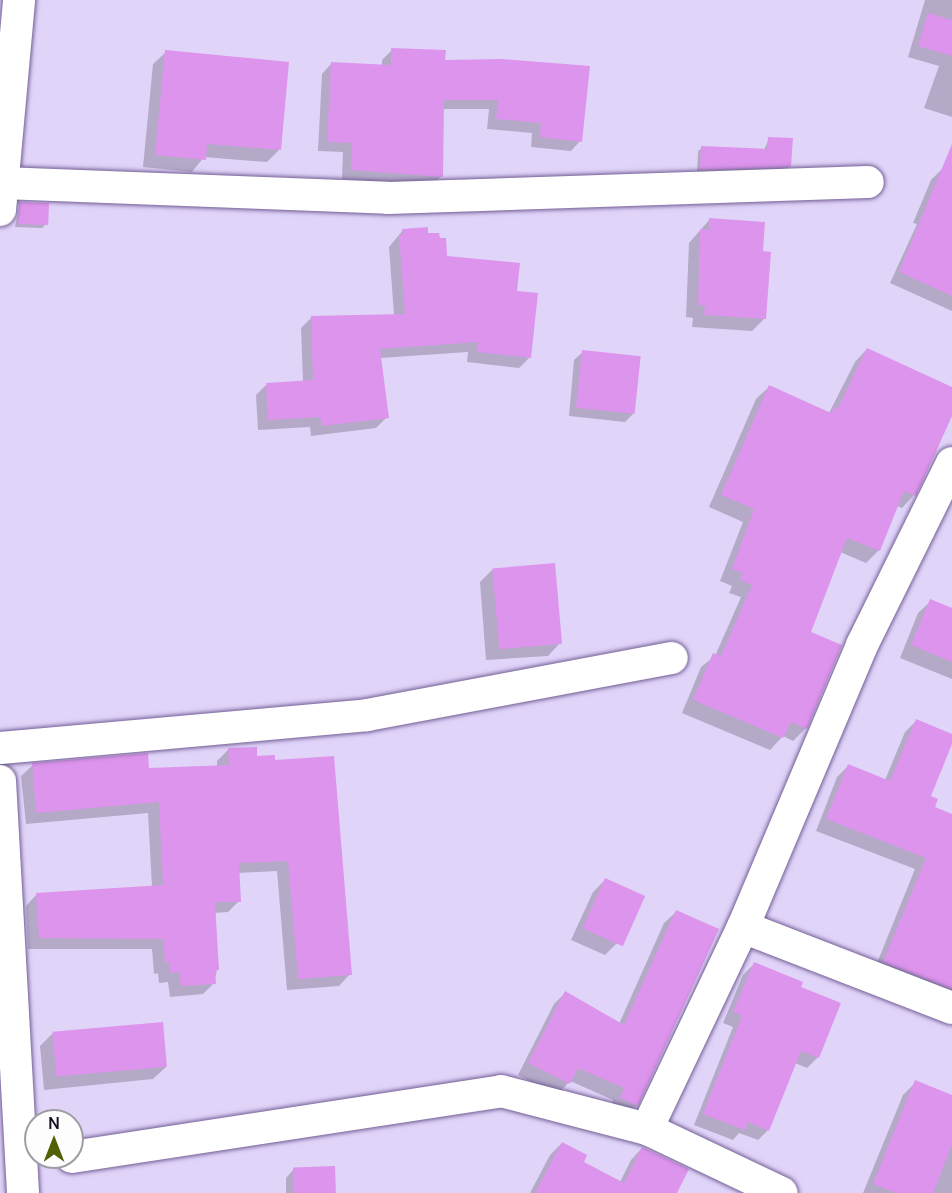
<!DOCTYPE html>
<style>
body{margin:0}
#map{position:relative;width:952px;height:1193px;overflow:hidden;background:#e1d4f9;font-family:Manrope,sans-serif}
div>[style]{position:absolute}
.shadow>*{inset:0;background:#0003}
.building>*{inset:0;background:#dd94ec;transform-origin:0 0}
.roads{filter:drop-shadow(0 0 2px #735f95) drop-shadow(0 0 2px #735f95)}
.minor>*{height:32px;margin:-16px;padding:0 16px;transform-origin:16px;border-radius:16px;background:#fff}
span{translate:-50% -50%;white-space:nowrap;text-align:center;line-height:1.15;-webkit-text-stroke:4.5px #fcfdfc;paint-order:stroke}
.north{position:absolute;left:24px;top:1109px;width:60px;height:60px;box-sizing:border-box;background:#fcfdfc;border:2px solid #9f9da4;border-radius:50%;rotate:0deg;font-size:16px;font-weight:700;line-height:24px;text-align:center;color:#140c21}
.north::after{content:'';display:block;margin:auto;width:21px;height:27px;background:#506104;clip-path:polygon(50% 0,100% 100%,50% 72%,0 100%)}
</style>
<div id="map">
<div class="shadow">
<div style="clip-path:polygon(925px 0,952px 0,952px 117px,924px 108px,939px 66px,908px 57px)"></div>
<div style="clip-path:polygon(392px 50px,444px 62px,580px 141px,571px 151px,531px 147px,532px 133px,487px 129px,489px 109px,443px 109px,441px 176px,432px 186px,342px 179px,343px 152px,318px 151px,322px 74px,331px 64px,382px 66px,382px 60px)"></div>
<div style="clip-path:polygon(166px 52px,279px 150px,267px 162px,204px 157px,192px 172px,143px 167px,153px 64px)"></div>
<div style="clip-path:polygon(769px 139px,790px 166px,786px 170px,697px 173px,698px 151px,702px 148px,764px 150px)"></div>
<div style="clip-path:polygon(942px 169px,952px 169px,952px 311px,890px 283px,917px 224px,913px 223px,931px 180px)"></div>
<div style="clip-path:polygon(20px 203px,46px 224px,42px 228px,15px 227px)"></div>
<div style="clip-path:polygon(710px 219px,762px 253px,765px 318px,752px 331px,692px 327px,693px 318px,686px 317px,689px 243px)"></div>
<div style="clip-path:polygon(403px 230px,427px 235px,446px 257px,515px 293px,530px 357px,519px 368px,467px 362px,468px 352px,380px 358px,387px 417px,376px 428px,311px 436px,310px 427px,258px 430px,256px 395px,267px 384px,303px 382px,301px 328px,312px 317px,394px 315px,389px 247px)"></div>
<div style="clip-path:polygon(867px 349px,952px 389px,952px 413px,914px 495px,902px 508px,897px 506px,879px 550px,866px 563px,840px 552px,809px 632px,806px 728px,793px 741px,783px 736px,770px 750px,682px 713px,701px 667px,715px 656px,741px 597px,729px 593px,732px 586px,720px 581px,743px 522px,709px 507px,756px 399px,769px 387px,829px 413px,855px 362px)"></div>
<div style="clip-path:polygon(583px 352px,633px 414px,625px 422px,569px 416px,574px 360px)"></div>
<div style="clip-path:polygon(492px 570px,560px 643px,548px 656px,486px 660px,480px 582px)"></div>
<div style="clip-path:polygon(931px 601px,952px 610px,952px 679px,900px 658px,918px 613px)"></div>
<div style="clip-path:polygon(916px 721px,952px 736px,929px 797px,933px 808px,952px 816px,952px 999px,873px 973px,915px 869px,816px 831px,837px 777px,848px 766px,885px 780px,905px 732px)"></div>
<div style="clip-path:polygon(228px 750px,256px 757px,350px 974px,339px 986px,287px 990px,277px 871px,238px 873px,239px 901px,228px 912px,214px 913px,217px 970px,214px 983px,203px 994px,170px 997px,168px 982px,159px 983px,158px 973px,154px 974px,152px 949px,28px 949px,26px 906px,37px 894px,152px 887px,148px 813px,26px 824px,21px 776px,33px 765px,148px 770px,217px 767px,217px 761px)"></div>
<div style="clip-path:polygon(605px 880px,617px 943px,605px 955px,571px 940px,593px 892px)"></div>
<div style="clip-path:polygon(676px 912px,637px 1105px,625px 1117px,609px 1110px,613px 1100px,570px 1081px,557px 1095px,518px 1075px,554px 1004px,565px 993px,619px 1024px,664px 923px)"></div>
<div style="clip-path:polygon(754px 964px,818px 1057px,807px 1068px,795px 1063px,768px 1130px,758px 1140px,739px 1133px,733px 1140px,694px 1125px,733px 1027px,723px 1023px,743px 975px)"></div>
<div style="clip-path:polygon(52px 1034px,166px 1067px,153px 1079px,44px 1090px,40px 1046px)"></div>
<div style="clip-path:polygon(916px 1082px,952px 1096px,952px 1193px,863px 1193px,903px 1095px)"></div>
<div style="clip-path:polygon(562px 1143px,582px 1162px,620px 1182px,631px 1160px,642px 1148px,676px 1193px,530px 1193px,550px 1155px)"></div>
<div style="clip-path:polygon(294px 1169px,335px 1193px,286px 1193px,286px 1178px)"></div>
</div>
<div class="building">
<div style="clip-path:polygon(928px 13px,952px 20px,952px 56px,918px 46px)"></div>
<div style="clip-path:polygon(391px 48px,446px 50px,445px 60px,502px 59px,590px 66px,582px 142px,540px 137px,541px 123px,496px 119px,498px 100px,444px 100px,443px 177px,351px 170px,352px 143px,327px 142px,331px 62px,391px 65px)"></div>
<div style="clip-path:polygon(165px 50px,289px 62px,281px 150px,207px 144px,206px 160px,155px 155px)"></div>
<div style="clip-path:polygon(768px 137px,793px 138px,791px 167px,700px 170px,701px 146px,767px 149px)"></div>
<div style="clip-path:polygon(952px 144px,952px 296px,899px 272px)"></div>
<div style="left:19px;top:202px;width:30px;height:22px;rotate:2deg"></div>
<div style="clip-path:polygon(709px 218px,765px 222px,763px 251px,771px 252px,766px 319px,704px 315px,705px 306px,698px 305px,700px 229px,709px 230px)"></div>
<div style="clip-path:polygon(428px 227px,428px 233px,439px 233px,440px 238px,446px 238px,447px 256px,520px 263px,517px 291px,538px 293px,531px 358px,477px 352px,478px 342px,380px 349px,389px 418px,322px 426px,320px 417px,268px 420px,266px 383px,313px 380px,311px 316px,405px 314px,399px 235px,403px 234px,402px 229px)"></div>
<div style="clip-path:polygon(867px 348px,952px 387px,952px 416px,916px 496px,904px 491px,880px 551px,847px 538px,811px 632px,842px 645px,807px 729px,791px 722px,783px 738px,693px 700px,713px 653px,721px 656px,752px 585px,740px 580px,743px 573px,732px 569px,754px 509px,721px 495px,769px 385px,831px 413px,834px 407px,838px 408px)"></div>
<div style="left:582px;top:350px;width:59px;height:58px;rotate:6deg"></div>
<div style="left:555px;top:563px;width:81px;height:63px;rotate:85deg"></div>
<div style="clip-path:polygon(930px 599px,952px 608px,952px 662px,911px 645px)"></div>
<div style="clip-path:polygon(916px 719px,952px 734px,952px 744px,931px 796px,938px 799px,935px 807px,952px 814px,952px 989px,883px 962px,926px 858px,826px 819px,848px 764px,890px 781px)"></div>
<div style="clip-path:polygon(257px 747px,257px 756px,275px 755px,275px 760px,334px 756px,352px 975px,298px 979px,288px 861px,239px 863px,241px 902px,215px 902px,219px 970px,215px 970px,216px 984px,181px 986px,179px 972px,170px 973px,169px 962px,165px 963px,163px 939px,39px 938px,36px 893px,163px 885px,159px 802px,36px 813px,32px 763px,148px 753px,149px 768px,229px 765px,228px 748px)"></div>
<div style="left:605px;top:878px;width:44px;height:55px;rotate:24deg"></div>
<div style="clip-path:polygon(676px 910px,719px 929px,638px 1106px,620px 1098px,624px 1088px,578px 1068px,570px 1084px,528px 1063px,565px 991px,624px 1025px)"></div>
<div style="clip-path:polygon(754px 962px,803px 982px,801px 987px,841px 1003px,819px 1058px,801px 1051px,769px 1131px,748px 1122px,745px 1130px,703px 1114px,742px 1016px,733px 1012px)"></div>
<div style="left:163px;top:1022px;width:45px;height:111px;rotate:85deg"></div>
<div style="clip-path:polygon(915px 1080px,952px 1095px,952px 1145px,933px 1193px,896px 1193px,873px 1184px)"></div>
<div style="clip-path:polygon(562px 1142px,587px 1155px,584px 1162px,624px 1183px,642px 1147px,689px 1169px,677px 1193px,535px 1193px)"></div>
<div style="left:335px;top:1166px;width:27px;height:42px;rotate:88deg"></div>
</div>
<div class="roads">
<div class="minor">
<div style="left:2px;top:183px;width:386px;rotate:2.2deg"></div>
<div style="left:388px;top:198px;width:480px;rotate:-1.9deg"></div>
<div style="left:0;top:210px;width:211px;rotate:-84.8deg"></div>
<div style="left:0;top:748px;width:368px;rotate:-5.1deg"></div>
<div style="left:367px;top:715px;width:310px;rotate:-10.6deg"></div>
<div style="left:0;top:781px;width:413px;rotate:86.8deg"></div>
<div style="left:743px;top:927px;width:224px;rotate:21.2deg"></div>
<div style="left:647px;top:1129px;width:224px;rotate:-64.6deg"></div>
<div style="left:743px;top:927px;width:306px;rotate:-67.1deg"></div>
<div style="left:862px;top:645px;width:203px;rotate:-63.7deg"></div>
<div style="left:72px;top:1157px;width:434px;rotate:-8.7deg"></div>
<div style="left:501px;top:1091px;width:151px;rotate:14.6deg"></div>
<div style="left:647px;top:1129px;width:149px;rotate:25.4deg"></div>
</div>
</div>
<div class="north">N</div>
</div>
